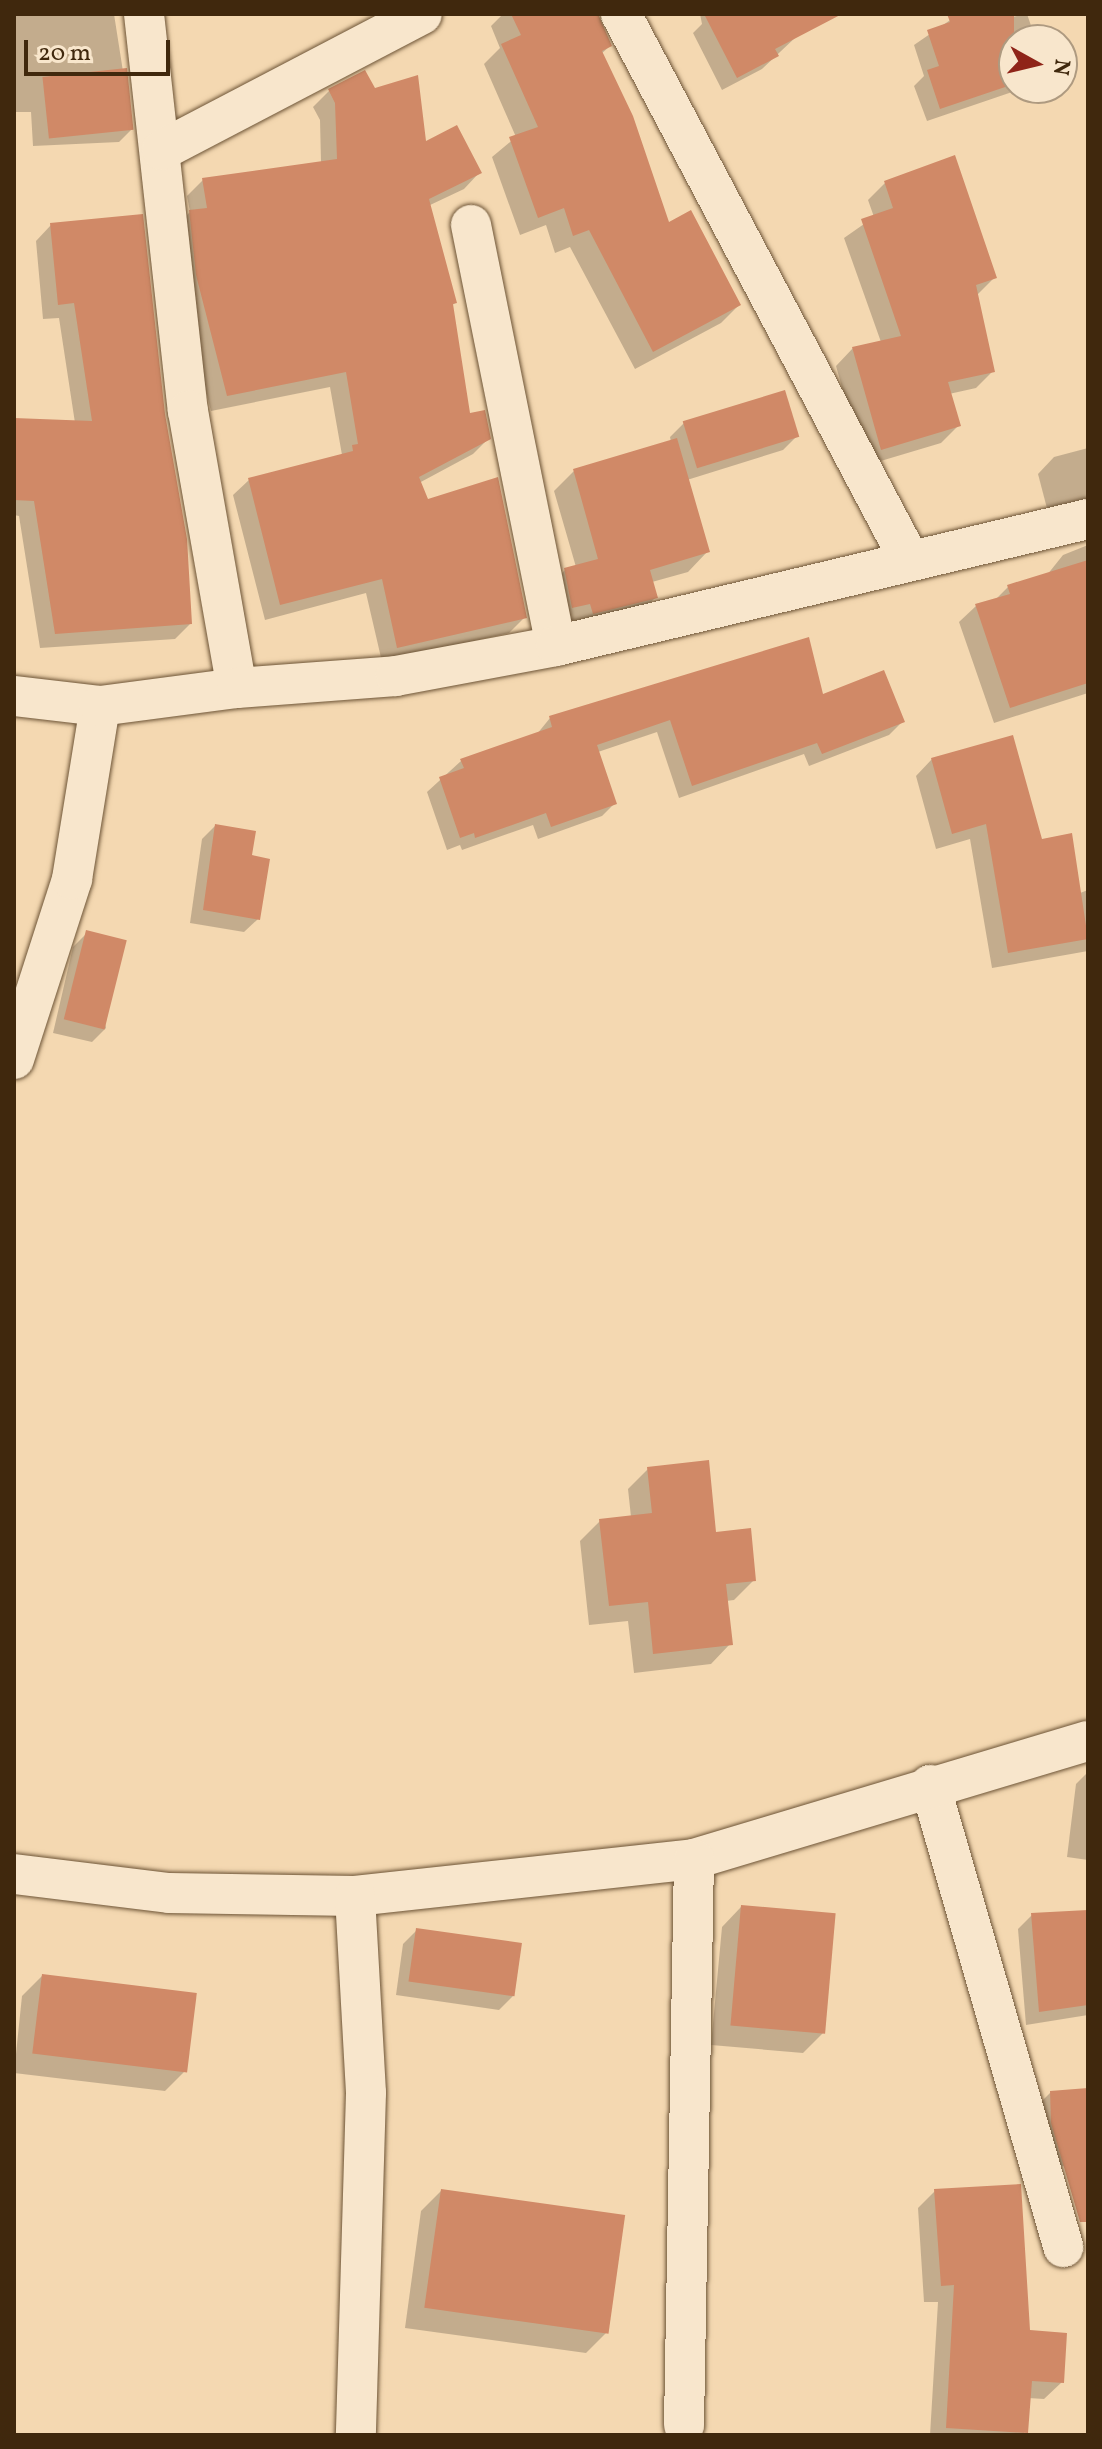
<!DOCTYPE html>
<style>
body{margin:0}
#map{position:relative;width:1102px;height:2449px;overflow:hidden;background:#f4d8b1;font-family:Vollkorn,serif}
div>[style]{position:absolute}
.shadow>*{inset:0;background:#0003}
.building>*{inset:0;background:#d08967;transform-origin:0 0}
.roads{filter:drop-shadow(0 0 2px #6d5436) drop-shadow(0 0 2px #6d5436)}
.minor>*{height:40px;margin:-20px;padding:0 20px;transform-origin:20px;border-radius:20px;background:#f8e6cc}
span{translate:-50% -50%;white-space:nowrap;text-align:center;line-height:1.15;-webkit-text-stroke:8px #f8e6cc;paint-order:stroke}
.frame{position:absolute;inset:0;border:16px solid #40280d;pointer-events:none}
.north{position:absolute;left:998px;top:24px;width:80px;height:80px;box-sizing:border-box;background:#f8e6cc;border:2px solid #ae9a80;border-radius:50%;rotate:98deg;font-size:22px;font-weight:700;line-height:32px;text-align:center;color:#40280d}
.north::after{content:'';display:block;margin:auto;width:28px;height:36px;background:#8f2418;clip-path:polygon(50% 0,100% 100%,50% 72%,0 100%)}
.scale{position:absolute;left:24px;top:40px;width:146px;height:36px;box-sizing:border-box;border:4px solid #40280d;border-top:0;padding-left:10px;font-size:24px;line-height:28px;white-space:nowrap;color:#40280d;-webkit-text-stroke:6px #f8e6cc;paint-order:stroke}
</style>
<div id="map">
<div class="shadow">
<div style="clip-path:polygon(14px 14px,114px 14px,132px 129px,119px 142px,33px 146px,31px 112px,14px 112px)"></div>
<div style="clip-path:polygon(503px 14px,598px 14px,610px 46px,601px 54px,668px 225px,739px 305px,721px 323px,635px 369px,570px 247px,555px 253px,546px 225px,520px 235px,492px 157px,516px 137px,484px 64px,500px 48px,491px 26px)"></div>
<div style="clip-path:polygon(700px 14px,786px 14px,797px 36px,762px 69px,722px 90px,693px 33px,702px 24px)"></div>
<div style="clip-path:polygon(959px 14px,996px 14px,998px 20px,1027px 14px,1036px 40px,1014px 40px,1018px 90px,927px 121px,914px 86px,924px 76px,914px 45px)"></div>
<div style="clip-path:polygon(364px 72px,374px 91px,424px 144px,479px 173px,464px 189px,428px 206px,455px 303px,451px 306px,468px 416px,489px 438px,473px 454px,419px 483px,427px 501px,525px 617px,509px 633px,382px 662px,366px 593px,265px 620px,233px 495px,249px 480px,342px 455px,330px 387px,211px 411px,181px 292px,174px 228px,190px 212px,187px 196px,203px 180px,321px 163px,320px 120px,313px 107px,329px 91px)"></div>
<div style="clip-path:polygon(885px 183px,995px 277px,977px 295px,993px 371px,976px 388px,949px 394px,959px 425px,941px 443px,864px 466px,836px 366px,853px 348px,881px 342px,844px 238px,874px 217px,868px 200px)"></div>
<div style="clip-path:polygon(51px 225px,190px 624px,175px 639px,40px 648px,19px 516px,14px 515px,14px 420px,75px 423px,59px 318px,43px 319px,36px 241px)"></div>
<div style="clip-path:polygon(684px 423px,797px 436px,783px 450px,687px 480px,707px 552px,688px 572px,652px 582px,656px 597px,636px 617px,573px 632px,545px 590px,565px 570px,576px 567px,554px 491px,574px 471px,671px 442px,670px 437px)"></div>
<div style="clip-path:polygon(1088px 448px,1088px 523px,1049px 516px,1038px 474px,1054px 457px)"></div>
<div style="clip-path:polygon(1088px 545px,1088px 693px,994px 723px,959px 622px,976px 606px,994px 601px,1008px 587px,1047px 575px,1063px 555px)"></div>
<div style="clip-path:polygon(822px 697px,902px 722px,889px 735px,809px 766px,804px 754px,679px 798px,657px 732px,598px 752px,615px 803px,602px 816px,538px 839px,533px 825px,462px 850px,460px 845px,447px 850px,427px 792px,461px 761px,537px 734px,550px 718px)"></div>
<div style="clip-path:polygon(932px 759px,1041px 841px,1080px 893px,1088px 890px,1088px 951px,992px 968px,970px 839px,936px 849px,916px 776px)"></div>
<div style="clip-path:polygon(215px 826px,249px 857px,258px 919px,244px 932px,190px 923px,202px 839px)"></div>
<div style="clip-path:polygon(87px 933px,106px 1028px,92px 1042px,53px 1033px,73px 947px)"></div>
<div style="clip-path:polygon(648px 1469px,754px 1580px,734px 1600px,726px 1601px,730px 1644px,711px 1664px,634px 1673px,628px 1621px,589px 1625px,580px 1541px,600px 1521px,631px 1517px,628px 1489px)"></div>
<div style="clip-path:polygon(1088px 1772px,1088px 1860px,1067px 1857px,1076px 1784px)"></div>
<div style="clip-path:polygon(741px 1907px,823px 2033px,803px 2053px,711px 2045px,722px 1927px)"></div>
<div style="clip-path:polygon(1088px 1912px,1088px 2015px,1026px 2025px,1018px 1929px,1032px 1915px)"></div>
<div style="clip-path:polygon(417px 1930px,513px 1996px,499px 2010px,396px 1995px,403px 1944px)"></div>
<div style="clip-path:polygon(42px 1976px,185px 2071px,165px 2091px,14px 2073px,22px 1996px)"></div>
<div style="clip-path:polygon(1088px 2090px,1088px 2165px,1047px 2167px,1037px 2106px,1050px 2093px)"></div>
<div style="clip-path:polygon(441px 2191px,606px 2333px,586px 2353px,405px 2328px,421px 2211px)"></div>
<div style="clip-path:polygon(935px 2191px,1062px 2382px,1044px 2399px,1028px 2398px,1024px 2435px,930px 2435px,938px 2302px,924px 2302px,918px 2208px)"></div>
</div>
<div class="building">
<div style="clip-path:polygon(511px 14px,598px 14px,612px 46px,602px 51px,633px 116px,669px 222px,691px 210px,741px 305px,653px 352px,589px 230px,573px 236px,564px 208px,538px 218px,509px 137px,538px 127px,501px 44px,521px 35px)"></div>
<div style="clip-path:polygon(704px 14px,842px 14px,775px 49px,779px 56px,737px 78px)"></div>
<div style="clip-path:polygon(947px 14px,1014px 14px,1014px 84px,940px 109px,927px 70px,939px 66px,927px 30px,950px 22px)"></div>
<div style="left:127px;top:68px;width:62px;height:85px;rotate:84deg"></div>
<div style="clip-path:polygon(365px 70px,375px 88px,418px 75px,426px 141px,457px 125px,482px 173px,429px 199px,457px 303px,453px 304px,470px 413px,485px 410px,491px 439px,419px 477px,428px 499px,498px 477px,527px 618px,397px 648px,382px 579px,280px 605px,248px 478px,353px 451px,352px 445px,358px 444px,346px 372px,227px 396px,196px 275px,189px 210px,207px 208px,202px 178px,337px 159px,335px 103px,328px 89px)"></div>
<div style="clip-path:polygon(955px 155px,997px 278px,976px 285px,995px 372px,948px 382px,961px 426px,881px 450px,852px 347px,901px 336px,861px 219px,893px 208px,884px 181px)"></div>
<div style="clip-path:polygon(143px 214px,165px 414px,187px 539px,192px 624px,55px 634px,34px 501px,14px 500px,14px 418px,92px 421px,74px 303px,58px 305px,50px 223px)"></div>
<div style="left:785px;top:390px;width:49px;height:107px;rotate:73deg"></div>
<div style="clip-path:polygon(677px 438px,710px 552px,650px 570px,658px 598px,593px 614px,590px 604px,572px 608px,564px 568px,598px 559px,573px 469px)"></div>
<div style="clip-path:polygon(1088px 560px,1088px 683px,1010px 708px,975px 604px,1010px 594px,1007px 585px)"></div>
<div style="clip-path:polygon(809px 637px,823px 694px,884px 670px,905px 722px,822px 754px,817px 743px,692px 786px,670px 720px,597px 745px,617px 804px,551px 827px,546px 813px,475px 838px,474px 833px,460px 838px,439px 777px,464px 768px,460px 759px,552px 727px,549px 716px)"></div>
<div style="clip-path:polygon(1013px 735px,1042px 839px,1072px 833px,1088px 939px,1008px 953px,986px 824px,952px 834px,931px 758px)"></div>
<div style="clip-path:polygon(215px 824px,256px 831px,252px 855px,270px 859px,260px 920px,203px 910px)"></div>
<div style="left:86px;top:930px;width:42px;height:92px;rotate:14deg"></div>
<div style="clip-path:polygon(709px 1460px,716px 1532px,751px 1528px,756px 1581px,726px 1584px,733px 1645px,653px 1654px,648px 1602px,609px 1606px,599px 1519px,652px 1513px,647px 1467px)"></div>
<div style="left:741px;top:1905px;width:95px;height:121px;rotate:5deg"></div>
<div style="clip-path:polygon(1088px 1910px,1088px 2005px,1039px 2012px,1031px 1913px)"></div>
<div style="left:416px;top:1928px;width:107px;height:54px;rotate:8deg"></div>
<div style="left:42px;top:1974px;width:156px;height:80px;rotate:7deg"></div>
<div style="clip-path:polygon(1088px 2088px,1088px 2222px,1080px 2222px,1051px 2123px,1050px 2091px)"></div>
<div style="clip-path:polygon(1021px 2184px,1030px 2330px,1067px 2333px,1064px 2383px,1032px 2381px,1028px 2433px,946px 2428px,954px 2285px,941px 2286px,934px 2189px)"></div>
<div style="left:441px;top:2189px;width:186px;height:120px;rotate:8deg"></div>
</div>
<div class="roads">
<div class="minor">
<div style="left:144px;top:14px;width:399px;rotate:83.7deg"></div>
<div style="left:188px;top:411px;width:281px;rotate:80deg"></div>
<div style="left:621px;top:14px;width:616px;rotate:62.15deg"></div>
<div style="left:162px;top:150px;width:293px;rotate:-27.6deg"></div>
<div style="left:471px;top:225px;width:429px;rotate:78.6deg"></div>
<div style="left:14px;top:696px;width:87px;rotate:6.6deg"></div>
<div style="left:14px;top:1059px;width:189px;rotate:-72.1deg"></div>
<div style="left:72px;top:879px;width:175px;rotate:-80.8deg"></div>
<div style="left:100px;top:706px;width:138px;rotate:-7.5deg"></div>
<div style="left:237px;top:688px;width:159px;rotate:-4.3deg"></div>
<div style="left:396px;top:676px;width:163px;rotate:-10.6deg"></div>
<div style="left:556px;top:646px;width:547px;rotate:-13.43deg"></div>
<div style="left:930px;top:1785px;width:481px;rotate:73.9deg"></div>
<div style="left:14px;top:1874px;width:156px;rotate:7deg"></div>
<div style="left:169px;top:1893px;width:186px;rotate:0.9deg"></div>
<div style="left:355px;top:1896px;width:341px;rotate:-6.2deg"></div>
<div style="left:694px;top:1859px;width:411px;rotate:-16.7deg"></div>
<div style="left:355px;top:1896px;width:197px;rotate:86.8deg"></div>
<div style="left:366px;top:2093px;width:342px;rotate:91.7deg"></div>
<div style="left:684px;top:2425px;width:566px;rotate:-88.99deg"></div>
</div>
</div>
<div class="frame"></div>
<div class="north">N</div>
<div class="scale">20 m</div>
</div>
